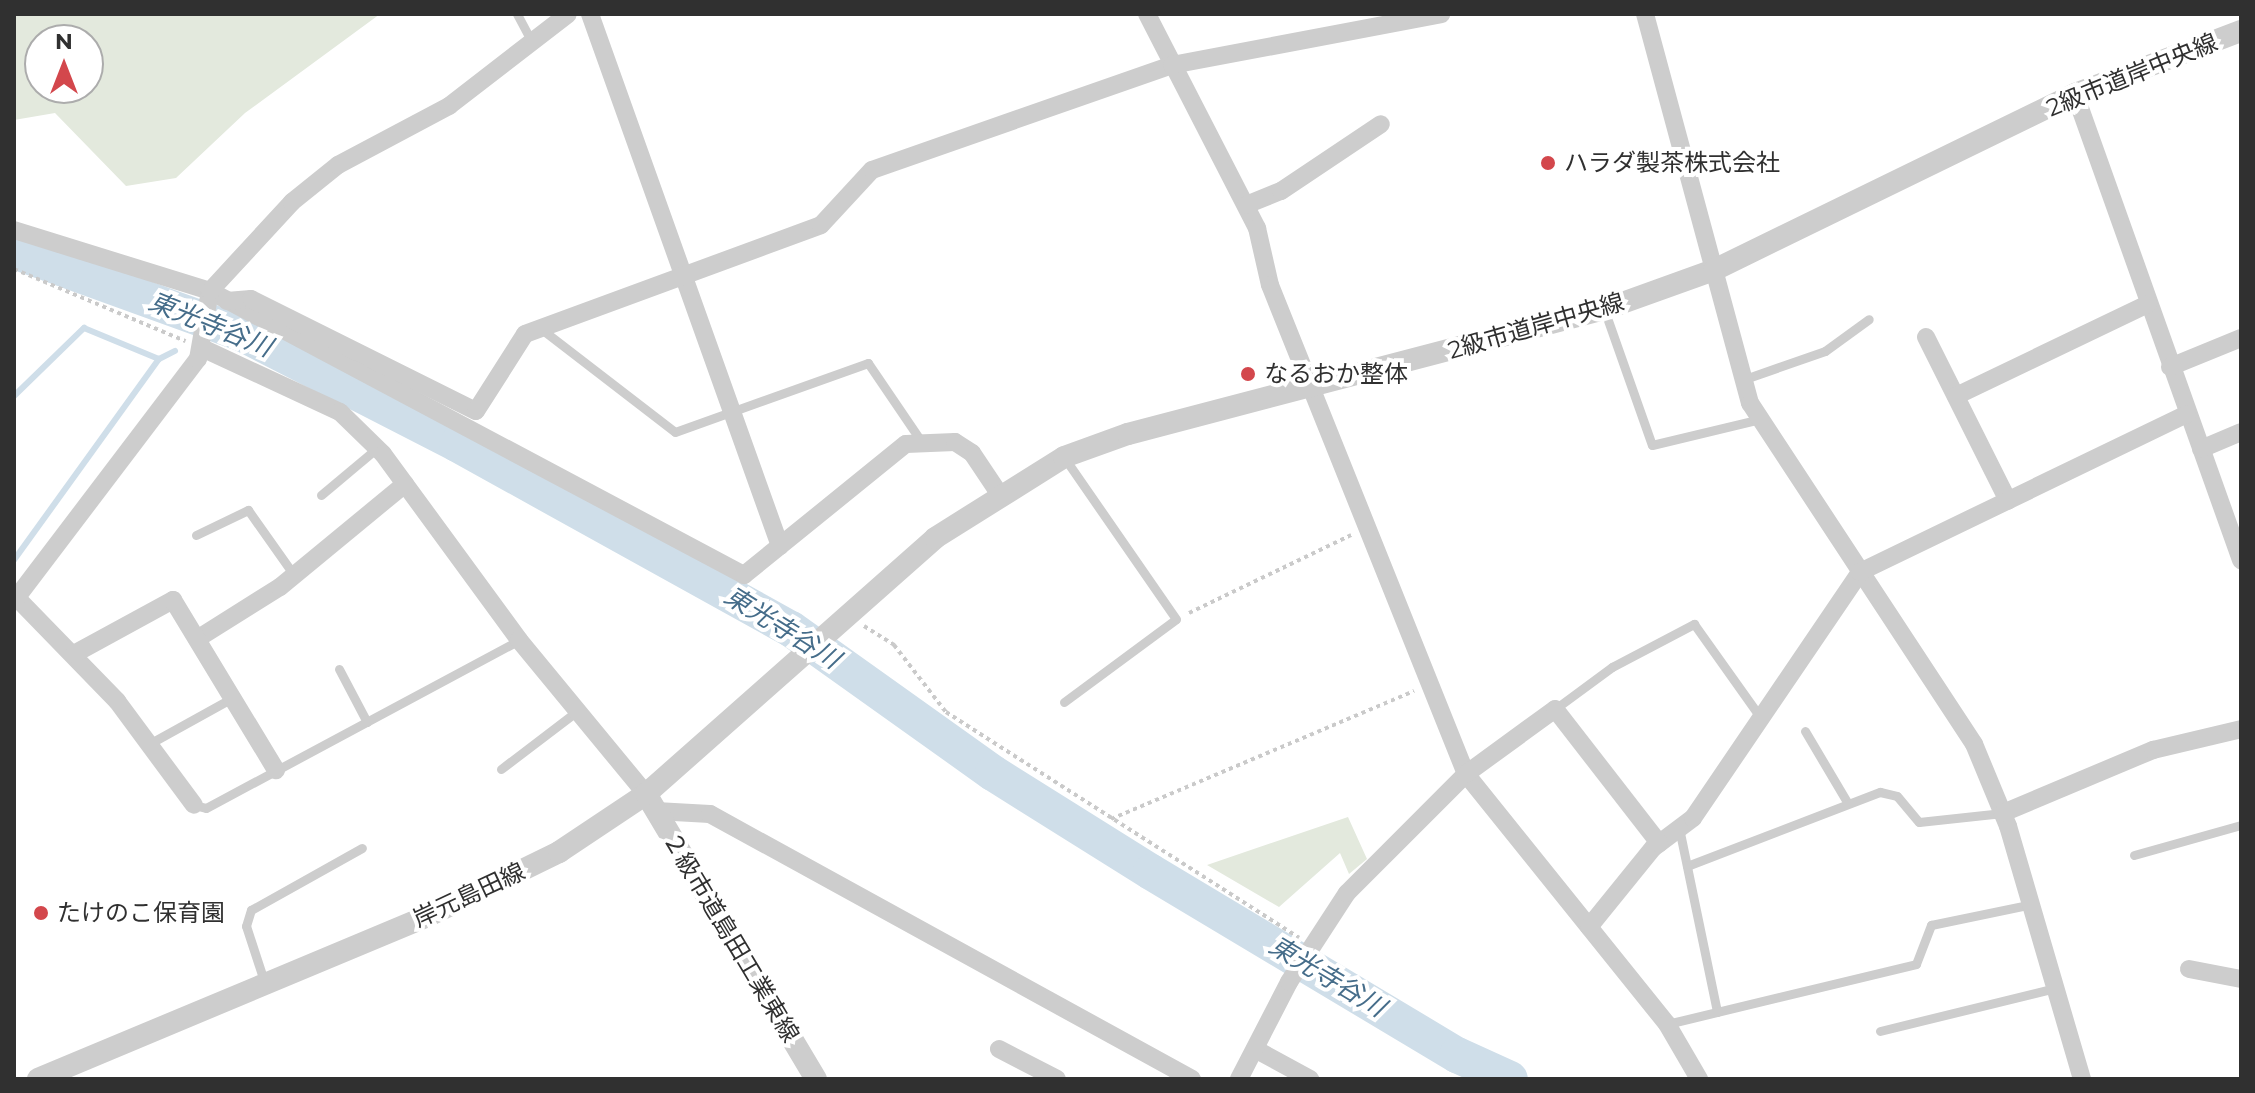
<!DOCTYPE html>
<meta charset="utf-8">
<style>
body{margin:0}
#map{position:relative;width:2255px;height:1093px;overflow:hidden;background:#fff;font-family:Montserrat,"Noto Sans JP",sans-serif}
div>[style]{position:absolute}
.green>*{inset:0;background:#e3e9dd}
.stream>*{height:6px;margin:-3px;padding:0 3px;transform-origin:3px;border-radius:3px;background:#cfdee9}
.river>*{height:36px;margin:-18px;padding:0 18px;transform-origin:18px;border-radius:18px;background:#cfdee9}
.path>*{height:4px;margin-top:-2px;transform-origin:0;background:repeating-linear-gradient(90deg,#cacaca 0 4px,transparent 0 8px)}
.service>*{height:9px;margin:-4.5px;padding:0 4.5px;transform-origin:4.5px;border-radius:4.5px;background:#cdcdcd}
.minor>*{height:18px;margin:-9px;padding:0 9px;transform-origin:9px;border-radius:9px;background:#cdcdcd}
.tertiary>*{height:22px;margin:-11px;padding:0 11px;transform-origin:11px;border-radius:11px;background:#cdcdcd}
.dots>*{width:22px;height:22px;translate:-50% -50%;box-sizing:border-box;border:4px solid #fff;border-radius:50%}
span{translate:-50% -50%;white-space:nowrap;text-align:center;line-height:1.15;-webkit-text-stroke:8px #fff;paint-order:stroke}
.street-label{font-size:24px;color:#303030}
.poi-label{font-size:24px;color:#303030}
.left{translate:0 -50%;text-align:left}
.water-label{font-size:26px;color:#466d8a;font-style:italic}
.frame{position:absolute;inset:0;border:16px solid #303030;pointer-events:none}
.north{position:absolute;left:24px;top:24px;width:80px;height:80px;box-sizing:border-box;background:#fff;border:2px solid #acacac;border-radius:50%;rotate:0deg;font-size:22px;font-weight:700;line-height:32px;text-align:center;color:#303030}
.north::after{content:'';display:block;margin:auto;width:28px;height:36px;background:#d3474c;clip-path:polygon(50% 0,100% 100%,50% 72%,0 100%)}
</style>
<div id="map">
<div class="green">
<div style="clip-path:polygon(evenodd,14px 14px,380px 14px,245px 113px,176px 178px,126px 186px,55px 113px,14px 120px,14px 14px,40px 40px,88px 40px,88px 88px,40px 88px,40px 40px)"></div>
<div style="clip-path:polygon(1348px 817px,1367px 859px,1349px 874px,1340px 853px,1279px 907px,1207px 865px)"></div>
</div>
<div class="stream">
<div style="left:208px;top:336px;width:21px;rotate:-23deg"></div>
<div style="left:14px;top:396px;width:98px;rotate:-44.2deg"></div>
<div style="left:84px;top:328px;width:81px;rotate:22.5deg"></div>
<div style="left:14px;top:560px;width:248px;rotate:-54.2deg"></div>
<div style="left:159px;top:359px;width:18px;rotate:-27deg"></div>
</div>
<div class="river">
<div style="left:14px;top:251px;width:241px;rotate:19.9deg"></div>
<div style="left:241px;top:333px;width:243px;rotate:27.2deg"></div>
<div style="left:457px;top:444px;width:382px;rotate:29deg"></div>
<div style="left:791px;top:629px;width:248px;rotate:35.5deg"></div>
<div style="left:993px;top:773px;width:186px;rotate:32.1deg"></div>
<div style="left:1151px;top:872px;width:357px;rotate:30.9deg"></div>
<div style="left:1457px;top:1055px;width:58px;rotate:24.4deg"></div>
</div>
<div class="path">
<div style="left:14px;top:269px;width:186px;rotate:22.8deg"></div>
<div style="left:1189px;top:613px;width:180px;rotate:-25.7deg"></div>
<div style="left:864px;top:626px;width:36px;rotate:32deg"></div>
<div style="left:894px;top:645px;width:85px;rotate:52.2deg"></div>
<div style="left:946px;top:712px;width:419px;rotate:32.6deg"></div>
<div style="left:1111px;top:819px;width:329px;rotate:-22.9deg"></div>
</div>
<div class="service">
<div style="left:517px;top:14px;width:32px;rotate:62deg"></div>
<div style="left:1604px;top:309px;width:144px;rotate:70.6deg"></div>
<div style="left:1652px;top:445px;width:111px;rotate:-13.5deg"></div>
<div style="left:540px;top:328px;width:170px;rotate:37.6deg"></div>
<div style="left:675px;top:432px;width:205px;rotate:-19.7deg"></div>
<div style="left:868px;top:363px;width:94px;rotate:55.8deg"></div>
<div style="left:1742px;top:380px;width:88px;rotate:-19.3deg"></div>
<div style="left:1825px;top:351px;width:54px;rotate:-36deg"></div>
<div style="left:321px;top:495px;width:73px;rotate:-40deg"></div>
<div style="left:196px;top:535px;width:58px;rotate:-25.7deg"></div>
<div style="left:248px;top:510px;width:80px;rotate:54.7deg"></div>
<div style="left:339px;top:669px;width:60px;rotate:62.2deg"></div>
<div style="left:1064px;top:702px;width:139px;rotate:-36.5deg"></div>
<div style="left:1176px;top:619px;width:197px;rotate:-124.7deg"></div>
<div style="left:1555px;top:709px;width:71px;rotate:-36.4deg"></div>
<div style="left:1612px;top:667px;width:93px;rotate:-27.7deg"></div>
<div style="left:1694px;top:624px;width:114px;rotate:54.6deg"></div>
<div style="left:1805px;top:731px;width:82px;rotate:59.4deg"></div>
<div style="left:149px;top:744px;width:95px;rotate:-29deg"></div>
<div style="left:501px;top:769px;width:96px;rotate:-37.3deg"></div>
<div style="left:194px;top:805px;width:12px;rotate:14deg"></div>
<div style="left:206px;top:808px;width:355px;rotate:-28.2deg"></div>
<div style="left:1679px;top:828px;width:188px;rotate:78.3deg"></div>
<div style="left:2134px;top:855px;width:111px;rotate:-15.7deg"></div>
<div style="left:1687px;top:866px;width:207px;rotate:-21deg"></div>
<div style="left:1880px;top:792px;width:17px;rotate:13deg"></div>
<div style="left:1897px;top:796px;width:34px;rotate:50deg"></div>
<div style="left:1919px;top:822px;width:84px;rotate:-6.1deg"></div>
<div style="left:265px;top:984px;width:61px;rotate:-108.1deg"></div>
<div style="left:246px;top:926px;width:17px;rotate:-73deg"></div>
<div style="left:251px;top:910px;width:127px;rotate:-29.2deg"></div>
<div style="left:1667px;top:1024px;width:256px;rotate:-13.5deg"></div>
<div style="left:1916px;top:964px;width:42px;rotate:-69deg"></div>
<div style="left:1931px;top:925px;width:103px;rotate:-11.7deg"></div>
<div style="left:1880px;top:1031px;width:180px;rotate:-13.8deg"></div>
</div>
<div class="minor">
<div style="left:590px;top:14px;width:565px;rotate:70.35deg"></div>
<div style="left:1147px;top:14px;width:241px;rotate:62.8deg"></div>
<div style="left:1257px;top:228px;width:58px;rotate:77.2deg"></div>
<div style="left:1270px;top:285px;width:527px;rotate:68.16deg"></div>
<div style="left:1466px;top:774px;width:321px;rotate:51.2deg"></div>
<div style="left:1667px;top:1024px;width:64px;rotate:59.8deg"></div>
<div style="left:1645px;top:14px;width:403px;rotate:74.9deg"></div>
<div style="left:1750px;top:403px;width:408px;rotate:56.7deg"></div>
<div style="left:1974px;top:744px;width:89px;rotate:67.5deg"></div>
<div style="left:2008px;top:826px;width:264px;rotate:73.7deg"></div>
<div style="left:2075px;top:94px;width:495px;rotate:70.4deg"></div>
<div style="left:1246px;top:205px;width:38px;rotate:-22deg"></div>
<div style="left:1281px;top:191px;width:120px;rotate:-33.8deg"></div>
<div style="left:14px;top:230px;width:205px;rotate:17.3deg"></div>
<div style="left:210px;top:291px;width:605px;rotate:28.01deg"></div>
<div style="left:744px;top:575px;width:208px;rotate:-39deg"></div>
<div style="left:906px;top:444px;width:49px;rotate:-2.3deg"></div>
<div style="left:955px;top:442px;width:20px;rotate:33deg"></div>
<div style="left:972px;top:453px;width:47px;rotate:56.3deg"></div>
<div style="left:227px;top:301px;width:24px;rotate:-5deg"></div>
<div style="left:251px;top:299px;width:251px;rotate:26.5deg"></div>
<div style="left:476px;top:411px;width:91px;rotate:-57.5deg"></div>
<div style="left:525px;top:334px;width:315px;rotate:-20.2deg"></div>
<div style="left:821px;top:225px;width:75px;rotate:-47.2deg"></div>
<div style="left:872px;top:170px;width:318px;rotate:-19.3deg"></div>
<div style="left:1172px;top:65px;width:274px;rotate:-10.7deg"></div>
<div style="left:1926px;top:337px;width:183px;rotate:63.4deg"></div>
<div style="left:202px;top:348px;width:152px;rotate:24.9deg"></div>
<div style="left:340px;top:412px;width:60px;rotate:44.3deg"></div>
<div style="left:383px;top:454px;width:230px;rotate:53.8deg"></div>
<div style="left:519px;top:640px;width:200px;rotate:50.5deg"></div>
<div style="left:2170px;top:367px;width:77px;rotate:-22.2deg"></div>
<div style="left:1956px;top:396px;width:213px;rotate:-25.6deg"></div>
<div style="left:2201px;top:449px;width:43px;rotate:-23deg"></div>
<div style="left:14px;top:595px;width:148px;rotate:45.8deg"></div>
<div style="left:117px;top:701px;width:129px;rotate:53.5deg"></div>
<div style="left:14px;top:601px;width:304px;rotate:-52.8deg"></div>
<div style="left:198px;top:359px;width:69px;rotate:-80deg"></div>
<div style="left:210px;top:291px;width:121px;rotate:-47.3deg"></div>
<div style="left:292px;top:202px;width:59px;rotate:-38.8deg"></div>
<div style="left:338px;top:165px;width:126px;rotate:-28deg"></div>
<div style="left:449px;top:106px;width:150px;rotate:-37.7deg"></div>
<div style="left:197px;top:639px;width:98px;rotate:-32.1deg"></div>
<div style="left:280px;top:587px;width:162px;rotate:-39.5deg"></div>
<div style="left:74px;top:654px;width:113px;rotate:-28.6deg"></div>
<div style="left:173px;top:600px;width:199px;rotate:58.8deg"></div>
<div style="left:656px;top:811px;width:54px;rotate:3.2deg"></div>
<div style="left:710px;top:814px;width:550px;rotate:28.8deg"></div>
<div style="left:2003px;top:813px;width:163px;rotate:-22.8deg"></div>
<div style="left:2153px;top:750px;width:90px;rotate:-13.4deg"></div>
<div style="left:1589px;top:927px;width:102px;rotate:-51deg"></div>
<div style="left:1653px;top:848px;width:50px;rotate:-36.9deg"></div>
<div style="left:1693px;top:818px;width:297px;rotate:-55.8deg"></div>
<div style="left:1860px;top:572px;width:363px;rotate:-25.8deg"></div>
<div style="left:2189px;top:969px;width:53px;rotate:10.9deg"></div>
<div style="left:999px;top:1049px;width:65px;rotate:27.3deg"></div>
<div style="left:1255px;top:1049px;width:63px;rotate:28.6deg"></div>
<div style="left:1239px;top:1079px;width:109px;rotate:-62.7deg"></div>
<div style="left:1289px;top:982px;width:106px;rotate:-56.9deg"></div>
<div style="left:1347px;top:893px;width:168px;rotate:-45deg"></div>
<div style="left:1466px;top:774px;width:110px;rotate:-36.1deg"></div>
<div style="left:1555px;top:709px;width:170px;rotate:52.2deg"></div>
</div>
<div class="tertiary">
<div style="left:646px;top:794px;width:332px;rotate:59.2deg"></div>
<div style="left:38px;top:1079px;width:425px;rotate:-22.7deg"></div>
<div style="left:430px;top:915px;width:144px;rotate:-26deg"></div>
<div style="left:559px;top:852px;width:105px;rotate:-33.7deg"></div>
<div style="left:646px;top:794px;width:386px;rotate:-41.5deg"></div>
<div style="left:935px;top:538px;width:152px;rotate:-32.1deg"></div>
<div style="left:1064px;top:457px;width:68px;rotate:-19.8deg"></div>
<div style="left:1128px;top:434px;width:499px;rotate:-14.7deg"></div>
<div style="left:1611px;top:307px;width:109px;rotate:-19.8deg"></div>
<div style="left:1714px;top:270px;width:402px;rotate:-26deg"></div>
<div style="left:2075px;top:94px;width:178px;rotate:-20.8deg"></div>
</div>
<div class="dots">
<div style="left:1548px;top:163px;background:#d3474c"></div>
<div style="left:1248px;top:374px;background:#d3474c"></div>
<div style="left:41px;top:913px;background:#d3474c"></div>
</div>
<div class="street-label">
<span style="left:2132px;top:75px;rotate:-22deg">2級市道岸中央線</span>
<span style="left:1536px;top:326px;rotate:-16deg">2級市道岸中央線</span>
<span style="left:469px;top:895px;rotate:-25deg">岸元島田線</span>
<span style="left:731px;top:937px;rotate:59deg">２級市道島田工業東線</span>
</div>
<div class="poi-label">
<span class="left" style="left:1564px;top:163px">ハラダ製茶株式会社</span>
<span class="left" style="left:1264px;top:374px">なるおか整体</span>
<span class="left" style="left:57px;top:913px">たけのこ保育園</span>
</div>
<div class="water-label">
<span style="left:210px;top:325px;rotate:22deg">東光寺谷川</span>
<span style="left:782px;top:628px;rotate:32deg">東光寺谷川</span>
<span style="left:1327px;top:977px;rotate:31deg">東光寺谷川</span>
</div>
<div class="frame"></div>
<div class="north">N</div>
</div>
